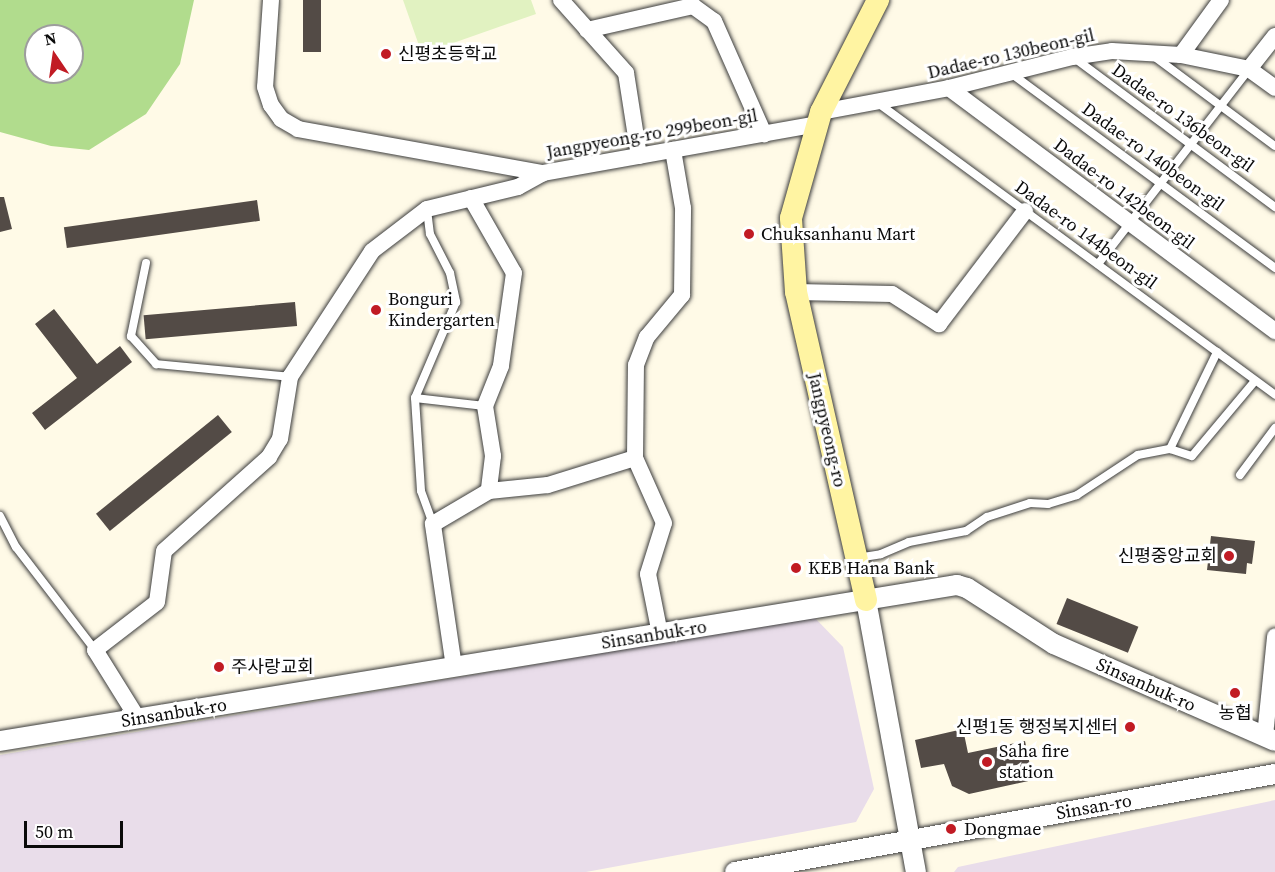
<!DOCTYPE html>
<meta charset="utf-8">
<style>
body{margin:0}
#map{position:relative;width:1275px;height:872px;overflow:hidden;background:#fffae7;font-family:"Source Serif 4","Noto Sans KR",serif}
div>[style]{position:absolute}
.industrial>*{inset:0;background:#e9ddea}
.forest>*{inset:0;background:#b1dc8d}
.pitch>*{inset:0;background:#e1f2c1}
.building>*{inset:0;background:#534b46;transform-origin:0 0}
.roads{filter:drop-shadow(0 0 2px #3d3d3d) drop-shadow(0 0 2px #3d3d3d)}
.service>*{height:8px;margin:-4px;padding:0 4px;transform-origin:4px;border-radius:4px;background:#fff}
.minor>*{height:16px;margin:-8px;padding:0 8px;transform-origin:8px;border-radius:8px;background:#fff}
.tertiary>*{height:20px;margin:-10px;padding:0 10px;transform-origin:10px;border-radius:10px;background:#fff}
.secondary>*{height:22px;margin:-11px;padding:0 11px;transform-origin:11px;border-radius:11px;background:#fff4a2}
.dots>*{width:16px;height:16px;translate:-50% -50%;box-sizing:border-box;border:3px solid #fff;border-radius:50%}
span{translate:-50% -50%;white-space:nowrap;text-align:center;line-height:1.15;-webkit-text-stroke:6px #fff;paint-order:stroke}
.poi-label{font-size:18px;color:#0a0a0a}
.left{translate:0 -50%;text-align:left}
.right{translate:-100% -50%;text-align:right}
.street-label{font-size:18px;color:#0a0a0a}
.north{position:absolute;left:24px;top:24px;width:60px;height:60px;box-sizing:border-box;background:#fff;border:2px solid #9d9d9d;border-radius:50%;rotate:347deg;font-size:16px;font-weight:700;line-height:24px;text-align:center;color:#0a0a0a}
.north::after{content:'';display:block;margin:auto;width:21px;height:27px;background:#c11b24;clip-path:polygon(50% 0,100% 100%,50% 72%,0 100%)}
.scale{position:absolute;left:24px;top:821px;width:99px;height:27px;box-sizing:border-box;border:3px solid #0a0a0a;border-top:0;padding-left:8px;font-size:18px;line-height:21px;white-space:nowrap;color:#0a0a0a;-webkit-text-stroke:4px #fff;paint-order:stroke}
</style>
<div id="map">
<div class="industrial">
<div style="clip-path:polygon(814px 617px,843px 647px,874px 789px,856px 822px,586px 872px,0 872px,0 755px)"></div>
<div style="clip-path:polygon(1275px 800px,1275px 872px,954px 872px,958px 867px)"></div>
</div>
<div class="forest">
<div style="clip-path:polygon(evenodd,0 0,194px 0,180px 64px,146px 114px,89px 150px,51px 146px,0 132px,0 0,36px 36px,72px 36px,72px 72px,36px 72px,36px 36px)"></div>
</div>
<div class="pitch">
<div style="clip-path:polygon(403px 0,531px 0,536px 14px,422px 54px)"></div>
</div>
<div class="building">
<div style="left:303px;top:0;width:18px;height:52px"></div>
<div style="clip-path:polygon(0 197px,4px 197px,12px 229px,0 232px)"></div>
<div style="left:257px;top:200px;width:21px;height:195px;rotate:82deg"></div>
<div style="left:295px;top:302px;width:24px;height:152px;rotate:85deg"></div>
<div style="clip-path:polygon(54px 309px,97px 364px,120px 346px,132px 362px,45px 430px,32px 413px,77px 378px,35px 324px)"></div>
<div style="left:218px;top:415px;width:22px;height:157px;rotate:51deg"></div>
<div style="clip-path:polygon(1211px 536px,1255px 541px,1252px 564px,1247px 563px,1246px 574px,1207px 570px)"></div>
<div style="left:1067px;top:598px;width:77px;height:28px;rotate:22deg"></div>
<div style="clip-path:polygon(963px 729px,968px 753px,1025px 741px,1033px 780px,969px 794px,952px 786px,944px 764px,921px 768px,915px 740px)"></div>
</div>
<div class="roads">
<div class="service">
<div style="left:1073px;top:57px;width:252px;rotate:36.6deg"></div>
<div style="left:1155px;top:57px;width:149px;rotate:36.6deg"></div>
<div style="left:1012px;top:74px;width:327px;rotate:36.4deg"></div>
<div style="left:878px;top:103px;width:493px;rotate:36.3deg"></div>
<div style="left:427px;top:210px;width:24px;rotate:83deg"></div>
<div style="left:430px;top:234px;width:44px;rotate:62.9deg"></div>
<div style="left:450px;top:273px;width:30px;rotate:78deg"></div>
<div style="left:456px;top:302px;width:104px;rotate:113.1deg"></div>
<div style="left:415px;top:398px;width:93px;rotate:86.3deg"></div>
<div style="left:421px;top:491px;width:35px;rotate:70deg"></div>
<div style="left:146px;top:263px;width:75px;rotate:101.6deg"></div>
<div style="left:131px;top:336px;width:38px;rotate:48deg"></div>
<div style="left:156px;top:364px;width:135px;rotate:5.5deg"></div>
<div style="left:1098px;top:264px;width:247px;rotate:-52.2deg"></div>
<div style="left:415px;top:398px;width:70px;rotate:6.5deg"></div>
<div style="left:1170px;top:449px;width:23px;rotate:18deg"></div>
<div style="left:1192px;top:456px;width:98px;rotate:-50deg"></div>
<div style="left:1240px;top:475px;width:59px;rotate:-53.3deg"></div>
<div style="left:0;top:516px;width:35px;rotate:63deg"></div>
<div style="left:16px;top:547px;width:130px;rotate:52.5deg"></div>
<div style="left:857px;top:558px;width:24px;rotate:-9deg"></div>
<div style="left:881px;top:554px;width:30px;rotate:-23deg"></div>
<div style="left:909px;top:542px;width:58px;rotate:-10.9deg"></div>
<div style="left:966px;top:531px;width:25px;rotate:-34deg"></div>
<div style="left:987px;top:517px;width:45px;rotate:-18deg"></div>
<div style="left:1030px;top:503px;width:18px;rotate:3deg"></div>
<div style="left:1048px;top:504px;width:30px;rotate:-17deg"></div>
<div style="left:1077px;top:495px;width:73px;rotate:-33.3deg"></div>
<div style="left:1138px;top:455px;width:33px;rotate:-11deg"></div>
<div style="left:1170px;top:449px;width:108px;rotate:-64.1deg"></div>
</div>
<div class="minor">
<div style="left:271px;top:0;width:87px;rotate:93.9deg"></div>
<div style="left:265px;top:87px;width:19px;rotate:72deg"></div>
<div style="left:271px;top:105px;width:17px;rotate:54deg"></div>
<div style="left:281px;top:119px;width:20px;rotate:30deg"></div>
<div style="left:298px;top:129px;width:249px;rotate:10.2deg"></div>
<div style="left:561px;top:0;width:98px;rotate:48.3deg"></div>
<div style="left:626px;top:73px;width:84px;rotate:81.1deg"></div>
<div style="left:587px;top:30px;width:109px;rotate:-12.8deg"></div>
<div style="left:693px;top:6px;width:26px;rotate:36deg"></div>
<div style="left:714px;top:21px;width:124px;rotate:66.1deg"></div>
<div style="left:1181px;top:55px;width:68px;rotate:-54deg"></div>
<div style="left:1249px;top:69px;width:42px;rotate:-51.8deg"></div>
<div style="left:949px;top:88px;width:407px;rotate:36.7deg"></div>
<div style="left:821px;top:112px;width:130px;rotate:-10.6deg"></div>
<div style="left:949px;top:88px;width:127px;rotate:-14.1deg"></div>
<div style="left:1072px;top:57px;width:40px;rotate:-8.5deg"></div>
<div style="left:1112px;top:51px;width:69px;rotate:3.3deg"></div>
<div style="left:1181px;top:55px;width:69px;rotate:11.6deg"></div>
<div style="left:1249px;top:69px;width:32px;rotate:36deg"></div>
<div style="left:471px;top:198px;width:86px;rotate:60.2deg"></div>
<div style="left:514px;top:273px;width:94px;rotate:98deg"></div>
<div style="left:501px;top:366px;width:43px;rotate:111.8deg"></div>
<div style="left:485px;top:406px;width:51px;rotate:80.9deg"></div>
<div style="left:493px;top:456px;width:35px;rotate:97deg"></div>
<div style="left:796px;top:292px;width:96px;rotate:1.2deg"></div>
<div style="left:892px;top:294px;width:56px;rotate:32.6deg"></div>
<div style="left:939px;top:324px;width:142px;rotate:-52.7deg"></div>
<div style="left:660px;top:634px;width:61px;rotate:-101.3deg"></div>
<div style="left:648px;top:574px;width:53px;rotate:-72.6deg"></div>
<div style="left:664px;top:523px;width:71px;rotate:-114deg"></div>
<div style="left:635px;top:458px;width:93px;rotate:-89.4deg"></div>
<div style="left:636px;top:365px;width:30px;rotate:-69deg"></div>
<div style="left:647px;top:337px;width:55px;rotate:-50.2deg"></div>
<div style="left:682px;top:295px;width:87px;rotate:-89.3deg"></div>
<div style="left:683px;top:208px;width:59px;rotate:-99.8deg"></div>
<div style="left:454px;top:667px;width:145px;rotate:-98.4deg"></div>
<div style="left:433px;top:524px;width:65px;rotate:-30.5deg"></div>
<div style="left:489px;top:491px;width:59px;rotate:-5.8deg"></div>
<div style="left:548px;top:485px;width:91px;rotate:-17.2deg"></div>
<div style="left:138px;top:719px;width:81px;rotate:-121.9deg"></div>
<div style="left:95px;top:650px;width:78px;rotate:-37.7deg"></div>
<div style="left:157px;top:602px;width:51px;rotate:-82.2deg"></div>
<div style="left:164px;top:551px;width:141px;rotate:-41.8deg"></div>
<div style="left:269px;top:457px;width:21px;rotate:-59deg"></div>
<div style="left:280px;top:439px;width:63px;rotate:-80.8deg"></div>
<div style="left:290px;top:377px;width:150px;rotate:-56.9deg"></div>
<div style="left:372px;top:251px;width:69px;rotate:-37.4deg"></div>
<div style="left:427px;top:209px;width:94px;rotate:-13.6deg"></div>
<div style="left:518px;top:187px;width:29px;rotate:-29deg"></div>
<div style="left:543px;top:173px;width:279px;rotate:-10.1deg"></div>
<div style="left:1265px;top:736px;width:100px;rotate:-84.2deg"></div>
</div>
<div class="tertiary">
<div style="left:866px;top:600px;width:277px;rotate:79.6deg"></div>
<div style="left:0;top:741px;width:970px;rotate:-9.26deg"></div>
<div style="left:957px;top:585px;width:10px;rotate:17deg"></div>
<div style="left:967px;top:588px;width:103px;rotate:32.8deg"></div>
<div style="left:1054px;top:644px;width:241px;rotate:23.7deg"></div>
<div style="left:735px;top:872px;width:549px;rotate:-10.29deg"></div>
</div>
<div class="secondary">
<div style="left:866px;top:600px;width:316px;rotate:-102.8deg"></div>
<div style="left:796px;top:292px;width:74px;rotate:-93.9deg"></div>
<div style="left:791px;top:218px;width:110px;rotate:-74.2deg"></div>
<div style="left:821px;top:112px;width:126px;rotate:-63deg"></div>
</div>
</div>
<div class="dots">
<div style="left:386px;top:54px;background:#c11b24"></div>
<div style="left:749px;top:234px;background:#c11b24"></div>
<div style="left:376px;top:310px;background:#c11b24"></div>
<div style="left:1229px;top:556px;background:#c11b24"></div>
<div style="left:796px;top:568px;background:#c11b24"></div>
<div style="left:219px;top:667px;background:#c11b24"></div>
<div style="left:1235px;top:693px;background:#c11b24"></div>
<div style="left:1130px;top:727px;background:#c11b24"></div>
<div style="left:987px;top:762px;background:#c11b24"></div>
<div style="left:951px;top:829px;background:#c11b24"></div>
</div>
<div class="poi-label">
<span class="left" style="left:398px;top:54px">신평초등학교</span>
<span class="left" style="left:761px;top:234px">Chuksanhanu Mart</span>
<span class="left" style="left:388px;top:310px">Bonguri<br>Kindergarten</span>
<span class="right" style="left:1217px;top:556px">신평중앙교회</span>
<span class="left" style="left:808px;top:568px">KEB Hana Bank</span>
<span class="left" style="left:231px;top:667px">주사랑교회</span>
<span style="left:1235px;top:713px">농협</span>
<span class="right" style="left:1118px;top:727px">신평1동 행정복지센터</span>
<span class="left" style="left:999px;top:762px">Saha fire<br>station</span>
<span class="left" style="left:964px;top:829px">Dongmae</span>
</div>
<div class="street-label">
<span style="left:1011px;top:54px;rotate:-13deg">Dadae-ro 130beon-gil</span>
<span style="left:1183px;top:118px;rotate:36deg">Dadae-ro 136beon-gil</span>
<span style="left:652px;top:134px;rotate:-10deg">Jangpyeong-ro 299beon-gil</span>
<span style="left:1153px;top:157px;rotate:36deg">Dadae-ro 140beon-gil</span>
<span style="left:1124px;top:194px;rotate:37deg">Dadae-ro 142beon-gil</span>
<span style="left:1086px;top:235px;rotate:36deg">Dadae-ro 144beon-gil</span>
<span style="left:827px;top:430px;rotate:77deg">Jangpyeong-ro</span>
<span style="left:654px;top:635px;rotate:-9deg">Sinsanbuk-ro</span>
<span style="left:1146px;top:685px;rotate:24deg">Sinsanbuk-ro</span>
<span style="left:174px;top:713px;rotate:-9deg">Sinsanbuk-ro</span>
<span style="left:1094px;top:807px;rotate:-10deg">Sinsan-ro</span>
</div>
<div class="north">N</div>
<div class="scale">50 m</div>
</div>
